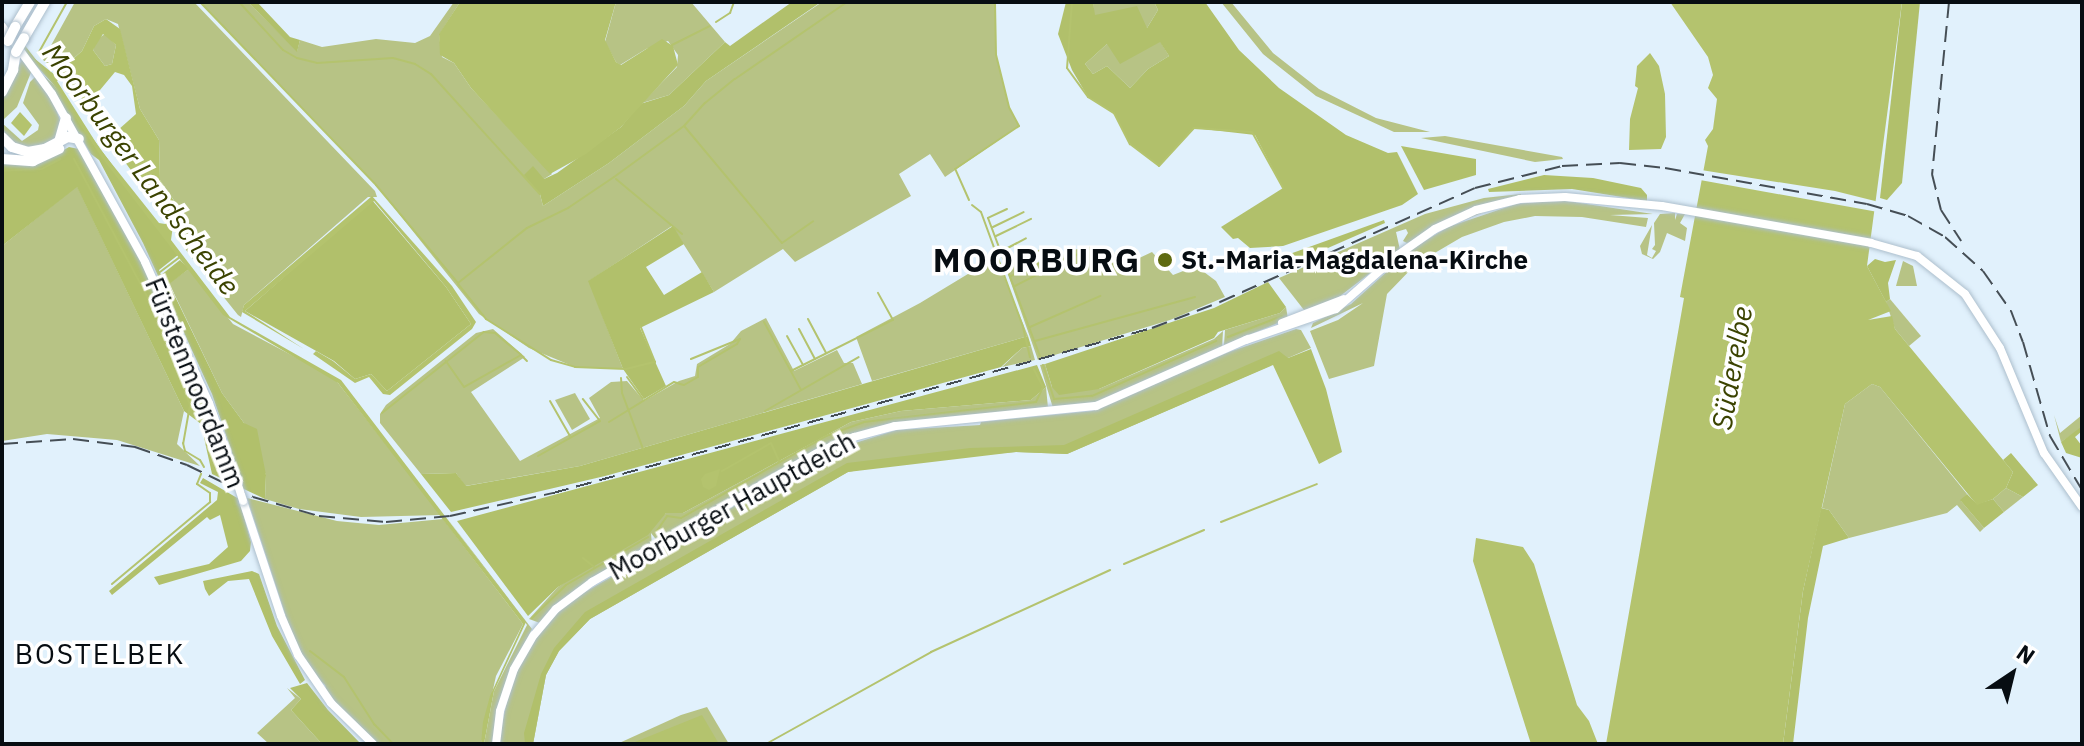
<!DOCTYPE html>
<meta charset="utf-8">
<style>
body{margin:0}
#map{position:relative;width:2084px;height:746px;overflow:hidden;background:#e1f1fc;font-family:"IBM Plex Sans",sans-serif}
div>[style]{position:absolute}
.green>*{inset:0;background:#b7c385}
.forest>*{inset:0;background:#b1c06b}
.water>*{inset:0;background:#b4c36e}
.pier>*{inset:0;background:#e1f1fc}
.stream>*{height:2px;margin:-1px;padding:0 1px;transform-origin:1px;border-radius:1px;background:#b4c36e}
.canal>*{height:4px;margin:-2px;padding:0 2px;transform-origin:2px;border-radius:2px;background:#b4c36e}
.roads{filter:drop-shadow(0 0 2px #adbfcd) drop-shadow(0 0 2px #adbfcd)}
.major>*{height:8px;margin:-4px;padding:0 4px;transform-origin:4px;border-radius:4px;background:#fff}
.highway>*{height:10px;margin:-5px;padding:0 5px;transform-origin:5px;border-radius:5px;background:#fff}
.rail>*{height:2px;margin-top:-1px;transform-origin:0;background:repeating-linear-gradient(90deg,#454e55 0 16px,transparent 0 24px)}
.bridges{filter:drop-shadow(0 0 2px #adbfcd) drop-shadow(0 0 2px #adbfcd)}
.major-bridge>*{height:8px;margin:-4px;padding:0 4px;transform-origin:4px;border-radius:4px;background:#fff}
.highway-bridge>*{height:10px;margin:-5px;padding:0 5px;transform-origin:5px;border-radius:5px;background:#fff}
.dots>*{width:22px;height:22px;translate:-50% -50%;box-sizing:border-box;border:4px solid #fff;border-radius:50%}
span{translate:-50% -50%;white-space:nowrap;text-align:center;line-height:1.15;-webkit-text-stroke:7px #fff;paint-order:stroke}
.poi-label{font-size:26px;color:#070d12;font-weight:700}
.left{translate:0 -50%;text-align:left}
.street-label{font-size:26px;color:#070d12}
.water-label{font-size:28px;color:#3b4300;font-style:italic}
.neighbourhood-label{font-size:28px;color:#070d12;letter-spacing:2px}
.district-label{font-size:34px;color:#070d12;font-weight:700;letter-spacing:2px}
.frame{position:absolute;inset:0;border:4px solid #070d12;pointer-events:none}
.north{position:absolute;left:1972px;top:634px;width:80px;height:80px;-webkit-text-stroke:6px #fff;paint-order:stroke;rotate:35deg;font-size:22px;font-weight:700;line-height:32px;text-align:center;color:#070d12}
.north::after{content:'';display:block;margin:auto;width:28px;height:36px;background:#070d12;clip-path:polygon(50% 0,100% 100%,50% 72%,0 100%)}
</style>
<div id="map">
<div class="green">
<div style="clip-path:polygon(75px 2px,194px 2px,375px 191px,377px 197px,368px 197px,244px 305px,241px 317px,238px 315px,178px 240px,174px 228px,175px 202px,160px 180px,159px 140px,140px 109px,118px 24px,106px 19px,94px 26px,82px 51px,59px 71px,43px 60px)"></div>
<div style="clip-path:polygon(200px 2px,248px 2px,297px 51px,300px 40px,322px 47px,376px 39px,415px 43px,430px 36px,454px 2px,460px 2px,439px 35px,442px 57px,454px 63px,471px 88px,552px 174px,544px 179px,540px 194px,543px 206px,609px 163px,684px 106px,706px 81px,822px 2px,995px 2px,996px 55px,1009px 107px,1019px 126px,945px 177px,930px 154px,899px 174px,911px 196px,795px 262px,783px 249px,714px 292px,672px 226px,589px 281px,623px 369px,575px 367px,529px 348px,479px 314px,376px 185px)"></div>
<div style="clip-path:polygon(616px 2px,691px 2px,725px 42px,669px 95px,642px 103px,677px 67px,678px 55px,668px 41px,646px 49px,620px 65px,616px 62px,605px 42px)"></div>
<div style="clip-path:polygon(1093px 2px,1154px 2px,1158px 10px,1147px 28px,1094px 15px)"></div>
<div style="clip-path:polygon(1221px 2px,1231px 2px,1273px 53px,1319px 89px,1376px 118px,1430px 132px,1394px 132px,1316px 96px,1263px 54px)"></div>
<div style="clip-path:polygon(105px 34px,116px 45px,112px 64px,105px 66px,93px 50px,96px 40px)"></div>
<div style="clip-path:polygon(1160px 41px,1169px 56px,1148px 69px,1130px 88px,1107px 66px,1093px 74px,1085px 64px,1107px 44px)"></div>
<div style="clip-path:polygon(23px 57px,32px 70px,17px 107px,3px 120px,3px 99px)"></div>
<div style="clip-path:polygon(36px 76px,50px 94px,62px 125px,52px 144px,23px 149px,6px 137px,2px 123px,22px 141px,38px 130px,39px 125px,23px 103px,30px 82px)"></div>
<div style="clip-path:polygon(1445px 136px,1562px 157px,1563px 159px,1535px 162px,1421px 138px)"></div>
<div style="clip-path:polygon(77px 186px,184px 411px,177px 444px,200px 466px,117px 440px,47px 434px,2px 441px,2px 246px)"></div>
<div style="clip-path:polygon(1521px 194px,1521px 197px,1407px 243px,1403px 241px,1408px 233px,1406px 229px,1396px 232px,1400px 250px,1335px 300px,1304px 310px,1279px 278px,1425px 214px,1484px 198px)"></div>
<div style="clip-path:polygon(1560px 200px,1653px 214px,1610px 215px,1648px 218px,1646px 227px,1582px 217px,1535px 216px,1504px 222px,1462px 237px,1416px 264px,1387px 294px,1374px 366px,1329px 379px,1310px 331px,1338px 320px,1363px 303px,1311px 328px,1313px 323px,1351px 304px,1412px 249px,1448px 227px,1516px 204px)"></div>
<div style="clip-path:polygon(1675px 213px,1675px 220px,1677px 214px,1685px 214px,1680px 223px,1687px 228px,1685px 241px,1667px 233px,1660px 252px,1653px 259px,1642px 254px,1640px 246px,1652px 225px,1647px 255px,1652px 258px,1656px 251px,1652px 249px,1655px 245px,1654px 223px,1660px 214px)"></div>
<div style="clip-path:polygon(1092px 246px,1099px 260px,1129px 247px,1134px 258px,1116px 269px,1152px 252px,1173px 275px,1196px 266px,1216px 281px,1225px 297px,1170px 320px,1038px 360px,1005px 266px,1034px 253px,1040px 265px,1073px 250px)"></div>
<div style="clip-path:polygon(996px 257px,1028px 336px,872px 381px,856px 337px,920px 303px)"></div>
<div style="clip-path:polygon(1903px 261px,1913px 266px,1917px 286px,1896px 286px)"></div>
<div style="clip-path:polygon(189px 269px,233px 324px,329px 375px,338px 383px,441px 515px,361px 517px,299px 509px,265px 499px,266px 475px,244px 423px,222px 393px,169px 283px)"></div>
<div style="clip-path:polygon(1890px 299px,1921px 336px,1909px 346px,1895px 329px,1886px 302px)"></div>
<div style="clip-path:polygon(1286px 307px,1288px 319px,1224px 345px,1225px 330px,1280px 313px)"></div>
<div style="clip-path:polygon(766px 318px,794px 371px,837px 350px,844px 363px,853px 363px,862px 384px,580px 466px,465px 486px,456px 473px,421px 474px,380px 423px,380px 414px,386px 405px,476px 333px,493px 329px,525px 357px,471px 392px,520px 461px,600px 418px,589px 398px,611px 382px,627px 381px,644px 401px,679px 381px,695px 376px,697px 364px,730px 344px,741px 331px)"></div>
<div style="clip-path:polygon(1296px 329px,1301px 330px,1311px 348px,1067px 454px,1016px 452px,908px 461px,848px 472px,590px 619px,559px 651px,546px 675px,533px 744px,498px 744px,511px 682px,530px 644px,566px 603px,832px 450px,897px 430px,980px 425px,981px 422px,1092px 411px,1229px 352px)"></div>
<div style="clip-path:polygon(1223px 331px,1222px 348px,1104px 401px,1053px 408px,1040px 365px,1045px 364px,1052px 387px,1099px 389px,1214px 339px)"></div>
<div style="clip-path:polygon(1031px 346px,1035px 360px,1002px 367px,1022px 348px)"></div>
<div style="clip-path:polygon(1872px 384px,1880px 387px,1967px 494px,1961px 501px,1984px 528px,1980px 532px,1957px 505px,1947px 513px,1849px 538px,1829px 510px,1822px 508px,1845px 404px)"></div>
<div style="clip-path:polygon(1046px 387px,1048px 408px,871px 428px,658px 542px,651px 533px,652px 545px,540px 623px,529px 619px,558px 587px,666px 513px,683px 513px,851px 422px,901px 411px,1031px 400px)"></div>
<div style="clip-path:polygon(575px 393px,590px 419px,572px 430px,555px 400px)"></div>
<div style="clip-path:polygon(2054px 415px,2060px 433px,2082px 415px,2082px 428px,2061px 442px)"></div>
<div style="clip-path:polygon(2006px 488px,2023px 497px,2004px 512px,1993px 499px)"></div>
<div style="clip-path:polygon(247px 498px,337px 521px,379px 525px,443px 519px,523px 624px,496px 676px,481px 744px,377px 744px,362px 731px,328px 695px,325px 685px,312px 673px,293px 638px)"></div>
<div style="clip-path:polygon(447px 518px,532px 629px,520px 653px,493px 744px,484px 744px,494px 691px,527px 625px)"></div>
<div style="clip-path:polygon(287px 688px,301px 699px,291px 710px,322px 744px,269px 744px,257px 733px,295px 698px)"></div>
<div style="clip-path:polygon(707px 707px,729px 744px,617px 744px,681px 715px)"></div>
</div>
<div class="forest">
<div style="clip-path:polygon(248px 2px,257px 2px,290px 37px,300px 40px,297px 52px)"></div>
<div style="clip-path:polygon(792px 2px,821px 2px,706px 81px,684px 106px,609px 163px,543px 206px,540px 194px,524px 175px,533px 166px,544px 179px,557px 173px,621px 127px,640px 104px,669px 95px,725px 42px,730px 46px)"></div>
<div style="clip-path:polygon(evenodd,1066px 2px,1093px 2px,1095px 15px,1137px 6px,1147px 28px,1158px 10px,1154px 2px,1205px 2px,1239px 50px,1279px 88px,1346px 135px,1388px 153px,1397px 152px,1418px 194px,1402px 205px,1283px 246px,1250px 248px,1238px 238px,1233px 239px,1221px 227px,1283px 188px,1255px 135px,1194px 128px,1159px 166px,1130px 144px,1114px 113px,1088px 97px,1072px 70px,1058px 34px,1066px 2px,1160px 42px,1169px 56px,1148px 69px,1130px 88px,1107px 66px,1093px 74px,1085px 64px,1107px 44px,1120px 64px,1160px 42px)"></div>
<div style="clip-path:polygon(1902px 2px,1920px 2px,1902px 183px,1887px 200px,1880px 198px)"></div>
<div style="clip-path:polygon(44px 76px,53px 84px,178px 255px,159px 270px,161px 275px,180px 260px,189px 269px,169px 284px,222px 393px,244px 423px,257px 429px,266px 475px,265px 499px,212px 474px,201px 424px,184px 411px,77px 187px,2px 246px,2px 162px,51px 157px,69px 147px,79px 149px,136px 249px,211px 415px,233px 483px,243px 485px,212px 394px,143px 243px,99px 160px,91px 154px)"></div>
<div style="clip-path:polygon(1401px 146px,1476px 159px,1476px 175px,1424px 190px)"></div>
<div style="clip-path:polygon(1544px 175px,1593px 178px,1641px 188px,1647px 195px,1647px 201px,1572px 189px,1489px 192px,1488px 189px)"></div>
<div style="clip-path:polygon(372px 200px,446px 287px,471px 324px,387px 391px,371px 374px,355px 379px,334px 361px,245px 311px)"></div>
<div style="clip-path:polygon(1384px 220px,1385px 223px,1280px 269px,1273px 260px)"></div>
<div style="clip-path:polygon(673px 226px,684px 244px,646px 267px,664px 295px,702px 272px,714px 292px,640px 328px,666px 386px,644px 399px,623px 369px,588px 281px)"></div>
<div style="clip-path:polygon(1875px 259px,1885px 262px,1896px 260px,1888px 283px,1890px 299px,1886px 302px,1867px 266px)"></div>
<div style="clip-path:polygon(1268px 282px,1286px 307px,1280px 313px,1218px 332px,1214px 338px,1099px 389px,1059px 395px,1052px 387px,1045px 364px,1214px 308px)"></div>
<div style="clip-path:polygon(1028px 336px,1031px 346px,1022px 348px,1001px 367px,605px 476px,451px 512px,421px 474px,456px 473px,466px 486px,580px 466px)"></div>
<div style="clip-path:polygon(1311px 349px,1326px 389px,1342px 452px,1319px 464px,1273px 365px,1067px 454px,1016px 452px,848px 472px,590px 619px,559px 651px,546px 675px,533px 744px,525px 744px,524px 733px,541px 674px,554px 648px,585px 612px,847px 463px,970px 448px,1064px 445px,1279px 351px,1288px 358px)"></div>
<div style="clip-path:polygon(1037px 365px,1046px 387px,1031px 400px,901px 411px,851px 422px,683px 513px,666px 513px,648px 535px,558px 587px,528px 616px,457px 521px)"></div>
<div style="clip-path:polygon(2081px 427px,2082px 431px,2075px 437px,2082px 446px,2082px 458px,2066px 453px,2061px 442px)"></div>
<div style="clip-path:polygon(2011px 453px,2038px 485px,2023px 497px,2006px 488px,2013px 472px,2003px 460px)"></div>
<div style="clip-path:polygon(203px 478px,239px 499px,251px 542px,250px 551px,241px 561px,159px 585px,154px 577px,209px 564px,228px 547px,220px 515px,210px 520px,207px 517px,112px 595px,109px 591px,217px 500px,218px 492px,200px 483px)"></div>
<div style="clip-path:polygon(1967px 494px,1977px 504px,1993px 499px,2004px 512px,1984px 528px,1960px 500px)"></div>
<div style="clip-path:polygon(1821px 508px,1829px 510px,1849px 538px,1823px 546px,1808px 618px,1793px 744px,1783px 744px,1803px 591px)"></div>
<div style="clip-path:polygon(252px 571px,259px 574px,277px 626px,305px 680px,300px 684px,272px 636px,249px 579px,228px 581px,209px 596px,205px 589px,203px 581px)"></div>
<div style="clip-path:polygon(307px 683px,328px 710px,361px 744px,322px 744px,291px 710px,301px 699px,290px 688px)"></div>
</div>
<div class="water">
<div style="clip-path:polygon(460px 2px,616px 2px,605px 40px,616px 62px,621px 65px,662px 39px,673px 46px,678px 65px,621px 127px,586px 154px,550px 174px,471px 88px,454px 63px,440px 55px,439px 34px)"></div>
<div style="clip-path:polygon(1670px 2px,1902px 2px,1867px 266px,1891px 311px,1868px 320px,1892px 316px,1895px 329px,2013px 472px,2006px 488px,1993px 499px,1977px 505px,1880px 387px,1872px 384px,1845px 404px,1803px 591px,1783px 744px,1606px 744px,1684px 298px,1680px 297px,1708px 146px,1705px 140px,1713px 129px,1717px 99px,1708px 88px,1713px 75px,1708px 57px)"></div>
<div style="clip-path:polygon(evenodd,106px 19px,120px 29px,140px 109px,159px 140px,160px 180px,176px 204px,171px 240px,230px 317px,341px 380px,526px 622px,494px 691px,484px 744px,481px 744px,483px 722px,490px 696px,523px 624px,338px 383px,223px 315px,102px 158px,53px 84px,32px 61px,35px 59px,55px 75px,82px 51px,94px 26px,106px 19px,103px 34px,116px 45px,112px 64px,105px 66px,93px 50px,103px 34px,106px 19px,115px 72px,124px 75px,132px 86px,136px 114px,118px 130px,113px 146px,168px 220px,165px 224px,159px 223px,100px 149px,57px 81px,62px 76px,83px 100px,90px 102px,115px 72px)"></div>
<div style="clip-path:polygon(1650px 53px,1659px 66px,1665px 94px,1666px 137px,1661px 149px,1629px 150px,1630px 119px,1638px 88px,1635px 86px,1637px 66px)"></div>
<div style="clip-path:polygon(20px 112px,32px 125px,24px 136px,11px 123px)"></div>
<div style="clip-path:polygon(372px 196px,452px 286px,476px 322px,472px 329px,390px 395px,383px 394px,369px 377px,355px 383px,313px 354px,316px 351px,333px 361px,355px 379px,371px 374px,387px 391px,471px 324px,446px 287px,374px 201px,245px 311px,304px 349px,242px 312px,244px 305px)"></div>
<div style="clip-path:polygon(720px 469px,716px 486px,709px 490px,703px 487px,701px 479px,705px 474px)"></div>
<div style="clip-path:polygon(1476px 538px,1523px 547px,1534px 564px,1577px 705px,1589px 721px,1598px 744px,1531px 744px,1473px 561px)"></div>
<div style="clip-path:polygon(702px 715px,719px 744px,630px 744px)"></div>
</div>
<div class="pier">
<div style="clip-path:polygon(1701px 170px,1835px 191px,1879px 202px,1878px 212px,1700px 180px)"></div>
</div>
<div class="stream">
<div style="left:200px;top:2px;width:254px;rotate:46.1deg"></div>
<div style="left:376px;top:185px;width:128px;rotate:50.1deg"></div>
<div style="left:458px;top:283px;width:88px;rotate:-38.6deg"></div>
<div style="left:527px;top:228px;width:46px;rotate:-26deg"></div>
<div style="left:568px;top:208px;width:55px;rotate:-34deg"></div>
<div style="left:614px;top:177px;width:87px;rotate:-36.1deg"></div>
<div style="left:684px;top:126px;width:31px;rotate:-48deg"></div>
<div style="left:705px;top:103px;width:38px;rotate:-39deg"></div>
<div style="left:735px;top:79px;width:136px;rotate:-34.5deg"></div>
<div style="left:239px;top:2px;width:65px;rotate:47.5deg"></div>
<div style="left:283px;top:50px;width:16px;rotate:30deg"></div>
<div style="left:297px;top:58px;width:21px;rotate:14deg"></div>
<div style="left:317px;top:63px;width:76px;rotate:-3.8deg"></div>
<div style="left:393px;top:58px;width:23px;rotate:15deg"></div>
<div style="left:415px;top:64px;width:19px;rotate:32deg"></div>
<div style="left:431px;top:74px;width:162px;rotate:47.8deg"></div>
<div style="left:1072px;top:2px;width:66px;rotate:94.3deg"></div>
<div style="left:1067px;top:68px;width:36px;rotate:54deg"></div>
<div style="left:1088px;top:97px;width:31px;rotate:32deg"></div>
<div style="left:1114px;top:113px;width:35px;rotate:63deg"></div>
<div style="left:1130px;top:144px;width:36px;rotate:37deg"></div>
<div style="left:1159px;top:166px;width:52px;rotate:-47.4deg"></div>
<div style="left:1194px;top:128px;width:58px;rotate:3.9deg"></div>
<div style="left:1252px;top:132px;width:64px;rotate:61deg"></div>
<div style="left:716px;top:22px;width:17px;rotate:-33deg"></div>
<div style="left:730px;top:13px;width:12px;rotate:-70deg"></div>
<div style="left:672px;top:45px;width:42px;rotate:-26.6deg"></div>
<div style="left:39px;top:52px;width:57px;rotate:-60.8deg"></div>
<div style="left:685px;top:127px;width:151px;rotate:50.1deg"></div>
<div style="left:782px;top:243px;width:38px;rotate:-35deg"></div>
<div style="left:74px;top:159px;width:179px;rotate:62deg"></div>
<div style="left:158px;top:317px;width:94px;rotate:70deg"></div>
<div style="left:190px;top:405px;width:39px;rotate:100deg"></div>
<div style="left:183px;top:443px;width:8px;rotate:76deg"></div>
<div style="left:185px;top:451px;width:17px;rotate:31deg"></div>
<div style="left:200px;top:460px;width:8px;rotate:60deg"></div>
<div style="left:2px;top:171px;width:40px;rotate:-2.9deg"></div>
<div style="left:42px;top:169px;width:21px;rotate:-29deg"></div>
<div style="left:616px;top:179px;width:86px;rotate:39.8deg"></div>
<div style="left:969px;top:200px;width:34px;rotate:-114deg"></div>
<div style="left:955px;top:169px;width:77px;rotate:-33.9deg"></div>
<div style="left:1019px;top:126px;width:21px;rotate:-118deg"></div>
<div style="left:1009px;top:107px;width:54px;rotate:-104deg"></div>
<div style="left:996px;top:55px;width:53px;rotate:-91.1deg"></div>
<div style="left:972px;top:205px;width:11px;rotate:38deg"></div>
<div style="left:981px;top:212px;width:122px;rotate:69.9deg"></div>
<div style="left:1023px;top:327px;width:31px;rotate:77deg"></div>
<div style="left:1007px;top:209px;width:21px;rotate:155deg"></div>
<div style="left:988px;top:218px;width:147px;rotate:69.4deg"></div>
<div style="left:993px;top:227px;width:34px;rotate:-26deg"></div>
<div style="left:996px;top:236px;width:39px;rotate:-26deg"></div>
<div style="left:1002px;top:251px;width:27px;rotate:-28deg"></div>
<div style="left:1007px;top:265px;width:37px;rotate:-24deg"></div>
<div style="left:160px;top:272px;width:26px;rotate:-37deg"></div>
<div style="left:1011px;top:276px;width:37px;rotate:-24deg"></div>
<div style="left:458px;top:284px;width:45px;rotate:51.3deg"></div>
<div style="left:486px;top:319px;width:77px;rotate:32.2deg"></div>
<div style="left:551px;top:360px;width:25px;rotate:16deg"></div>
<div style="left:575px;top:367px;width:51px;rotate:2.2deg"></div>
<div style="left:626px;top:369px;width:30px;rotate:-14deg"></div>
<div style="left:655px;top:362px;width:38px;rotate:-112deg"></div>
<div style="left:1015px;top:286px;width:86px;rotate:-26.9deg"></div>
<div style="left:808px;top:319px;width:38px;rotate:62deg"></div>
<div style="left:764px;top:322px;width:77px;rotate:61.4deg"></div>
<div style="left:1030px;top:327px;width:77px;rotate:-23.9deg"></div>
<div style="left:799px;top:329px;width:34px;rotate:62deg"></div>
<div style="left:787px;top:336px;width:33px;rotate:61deg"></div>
<div style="left:1228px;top:337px;width:58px;rotate:-21.3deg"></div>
<div style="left:1035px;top:341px;width:166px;rotate:-15.4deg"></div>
<div style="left:522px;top:356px;width:7px;rotate:45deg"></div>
<div style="left:1043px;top:365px;width:36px;rotate:72deg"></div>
<div style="left:1054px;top:399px;width:38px;rotate:-5deg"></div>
<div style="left:1092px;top:396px;width:136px;rotate:-23.9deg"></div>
<div style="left:791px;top:371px;width:114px;rotate:-26.6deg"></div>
<div style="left:893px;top:320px;width:31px;rotate:-119deg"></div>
<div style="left:627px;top:377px;width:27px;rotate:54deg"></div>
<div style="left:621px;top:378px;width:15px;rotate:86deg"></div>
<div style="left:622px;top:393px;width:60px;rotate:69.4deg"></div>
<div style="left:550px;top:401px;width:40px;rotate:60.3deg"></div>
<div style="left:765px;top:411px;width:108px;rotate:-29.9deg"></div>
<div style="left:382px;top:413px;width:130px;rotate:-38.5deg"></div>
<div style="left:484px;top:332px;width:11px;rotate:5deg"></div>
<div style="left:495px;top:333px;width:34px;rotate:40deg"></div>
<div style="left:521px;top:355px;width:65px;rotate:150.7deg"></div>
<div style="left:464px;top:387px;width:32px;rotate:-125deg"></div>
<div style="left:609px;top:422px;width:76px;rotate:-31.6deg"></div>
<div style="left:674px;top:382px;width:10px;rotate:17deg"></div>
<div style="left:684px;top:385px;width:16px;rotate:-30deg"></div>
<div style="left:698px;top:377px;width:10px;rotate:-90deg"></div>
<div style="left:698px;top:367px;width:45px;rotate:-30.5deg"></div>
<div style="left:737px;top:344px;width:6px;rotate:-59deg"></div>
<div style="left:740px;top:339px;width:53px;rotate:157.8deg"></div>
<div style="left:538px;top:456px;width:71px;rotate:-29.4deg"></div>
<div style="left:600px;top:421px;width:28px;rotate:-128deg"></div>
<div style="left:722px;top:471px;width:56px;rotate:-29.7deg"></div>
<div style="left:771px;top:443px;width:20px;rotate:66deg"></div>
<div style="left:1221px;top:522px;width:103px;rotate:-21.6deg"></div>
<div style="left:656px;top:532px;width:19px;rotate:-55deg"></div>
<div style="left:667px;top:516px;width:14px;rotate:8deg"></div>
<div style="left:681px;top:518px;width:167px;rotate:-29.5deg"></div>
<div style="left:826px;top:436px;width:40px;rotate:-20.2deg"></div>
<div style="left:864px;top:422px;width:173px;rotate:-6.6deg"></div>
<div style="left:1036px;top:402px;width:17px;rotate:-65deg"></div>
<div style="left:1043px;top:387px;width:20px;rotate:-117deg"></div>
<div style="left:583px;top:558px;width:14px;rotate:39deg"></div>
<div style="left:1124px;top:564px;width:87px;rotate:-23deg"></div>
<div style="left:112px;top:584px;width:128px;rotate:-39.9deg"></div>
<div style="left:210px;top:502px;width:9px;rotate:-90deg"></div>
<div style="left:210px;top:493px;width:16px;rotate:-145deg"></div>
<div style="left:197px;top:484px;width:11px;rotate:-68deg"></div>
<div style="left:532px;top:618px;width:47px;rotate:-44.1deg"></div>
<div style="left:566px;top:585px;width:95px;rotate:-30.3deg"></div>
<div style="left:310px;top:651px;width:43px;rotate:37.4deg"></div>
<div style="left:344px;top:677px;width:56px;rotate:57.4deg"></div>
<div style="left:374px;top:724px;width:28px;rotate:46deg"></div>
<div style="left:766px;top:744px;width:189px;rotate:-29.1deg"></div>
<div style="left:931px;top:652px;width:197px;rotate:-24.6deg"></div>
</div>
<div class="canal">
<div style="left:22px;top:45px;width:23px;rotate:52deg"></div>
</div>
<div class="roads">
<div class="major">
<div style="left:2px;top:26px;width:84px;rotate:53.7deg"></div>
<div style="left:52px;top:94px;width:192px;rotate:61deg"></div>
<div style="left:145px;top:262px;width:155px;rotate:65.6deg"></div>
<div style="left:209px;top:403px;width:81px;rotate:70.4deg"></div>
<div style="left:1282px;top:323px;width:66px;rotate:-21.2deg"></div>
<div style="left:1246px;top:340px;width:95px;rotate:-19deg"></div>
<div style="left:1336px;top:309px;width:82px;rotate:-41.1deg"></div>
<div style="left:1398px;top:255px;width:45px;rotate:-35.1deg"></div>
<div style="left:1435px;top:229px;width:45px;rotate:-24.9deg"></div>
<div style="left:1476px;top:210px;width:45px;rotate:-14deg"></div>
<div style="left:1520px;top:199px;width:45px;rotate:-2.5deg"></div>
<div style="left:1565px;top:197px;width:97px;rotate:5.3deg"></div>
<div style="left:1662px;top:206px;width:212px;rotate:10deg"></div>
<div style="left:1871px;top:243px;width:48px;rotate:15.8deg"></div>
<div style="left:1917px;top:256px;width:61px;rotate:38.4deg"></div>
<div style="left:1965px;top:294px;width:64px;rotate:57.1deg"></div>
<div style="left:2000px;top:348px;width:114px;rotate:67.3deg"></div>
<div style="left:2044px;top:453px;width:66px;rotate:54.9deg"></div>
<div style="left:243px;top:501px;width:121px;rotate:71.7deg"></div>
<div style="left:281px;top:616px;width:43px;rotate:66.4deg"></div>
<div style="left:298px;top:655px;width:58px;rotate:55.5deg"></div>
<div style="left:331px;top:703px;width:59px;rotate:44.3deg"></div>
<div style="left:496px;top:744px;width:33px;rotate:-83deg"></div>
<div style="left:500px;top:711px;width:44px;rotate:-71.6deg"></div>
<div style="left:514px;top:669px;width:39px;rotate:-60deg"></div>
<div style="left:534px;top:635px;width:34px;rotate:-50deg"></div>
<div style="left:556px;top:609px;width:45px;rotate:-36.9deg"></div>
<div style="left:592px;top:582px;width:264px;rotate:-29.8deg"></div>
<div style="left:821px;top:451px;width:36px;rotate:-23deg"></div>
<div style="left:854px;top:437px;width:42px;rotate:-15deg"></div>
<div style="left:895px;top:426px;width:202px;rotate:-5.7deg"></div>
<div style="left:1096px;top:406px;width:166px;rotate:-23.8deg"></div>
</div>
<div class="highway">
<div style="left:15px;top:27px;width:29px;rotate:-59deg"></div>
<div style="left:24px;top:38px;width:42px;rotate:-59.7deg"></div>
<div style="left:2px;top:92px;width:25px;rotate:-63deg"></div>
<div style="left:13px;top:70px;width:18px;rotate:-81deg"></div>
<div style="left:2px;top:137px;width:14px;rotate:45deg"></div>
<div style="left:12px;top:147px;width:17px;rotate:17deg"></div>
<div style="left:28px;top:152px;width:17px;rotate:-10deg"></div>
<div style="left:45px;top:149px;width:26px;rotate:-28deg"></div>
<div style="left:68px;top:137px;width:11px;rotate:10deg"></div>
<div style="left:59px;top:142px;width:25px;rotate:-74deg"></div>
<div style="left:2px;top:159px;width:31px;rotate:4deg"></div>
<div style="left:33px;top:161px;width:29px;rotate:-25deg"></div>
</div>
</div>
<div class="rail">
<div style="left:1949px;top:2px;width:173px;rotate:95.6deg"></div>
<div style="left:1932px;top:174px;width:37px;rotate:76deg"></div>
<div style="left:1941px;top:210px;width:37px;rotate:57deg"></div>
<div style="left:2px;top:444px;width:71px;rotate:-4deg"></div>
<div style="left:73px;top:439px;width:63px;rotate:7.4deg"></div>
<div style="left:135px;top:447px;width:55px;rotate:19.1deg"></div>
<div style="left:187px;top:465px;width:73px;rotate:25.9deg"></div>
<div style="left:253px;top:497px;width:69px;rotate:16.1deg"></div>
<div style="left:319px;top:516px;width:67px;rotate:5.1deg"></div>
<div style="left:386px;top:522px;width:64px;rotate:-5.4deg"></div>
<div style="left:450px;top:516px;width:106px;rotate:-12.6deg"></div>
<div style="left:553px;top:493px;width:621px;rotate:-15.4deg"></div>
<div style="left:1152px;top:328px;width:73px;rotate:-20.9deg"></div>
<div style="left:1220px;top:302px;width:279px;rotate:-24.1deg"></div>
<div style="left:1475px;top:188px;width:90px;rotate:-14.2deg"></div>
<div style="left:1562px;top:166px;width:58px;rotate:-3deg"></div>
<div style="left:1620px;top:163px;width:45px;rotate:6.3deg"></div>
<div style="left:1665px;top:168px;width:205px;rotate:10.1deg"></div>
<div style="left:1867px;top:204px;width:43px;rotate:16.3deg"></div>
<div style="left:1908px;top:216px;width:43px;rotate:29.6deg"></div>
<div style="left:1945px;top:237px;width:51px;rotate:41.8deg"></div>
<div style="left:1983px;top:271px;width:49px;rotate:55deg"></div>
<div style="left:2011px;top:311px;width:33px;rotate:69deg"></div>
<div style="left:2023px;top:342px;width:98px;rotate:74deg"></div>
<div style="left:2050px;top:436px;width:63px;rotate:59.3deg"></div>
</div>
<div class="bridges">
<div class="major-bridge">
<div style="left:236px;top:479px;width:23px;rotate:72deg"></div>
</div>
<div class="highway-bridge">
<div style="left:8px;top:41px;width:16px;rotate:-63deg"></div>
<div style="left:16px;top:52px;width:16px;rotate:-60deg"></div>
</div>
</div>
<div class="dots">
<div style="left:1165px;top:260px;background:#5f6a11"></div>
</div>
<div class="poi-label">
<span class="left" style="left:1181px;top:260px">St.-Maria-Magdalena-Kirche</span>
</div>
<div class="street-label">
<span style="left:195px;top:383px;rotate:68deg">Fürstenmoordamm</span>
<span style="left:732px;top:506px;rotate:-29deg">Moorburger Hauptdeich</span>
</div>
<div class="water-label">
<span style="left:141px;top:169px;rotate:53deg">Moorburger Landscheide</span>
<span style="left:1732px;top:368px;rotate:-80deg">Süderelbe</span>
</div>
<div class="neighbourhood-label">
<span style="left:100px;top:654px">BOSTELBEK</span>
</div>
<div class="district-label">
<span style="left:1037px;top:260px">MOORBURG</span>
</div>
<div class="frame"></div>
<div class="north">N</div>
</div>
